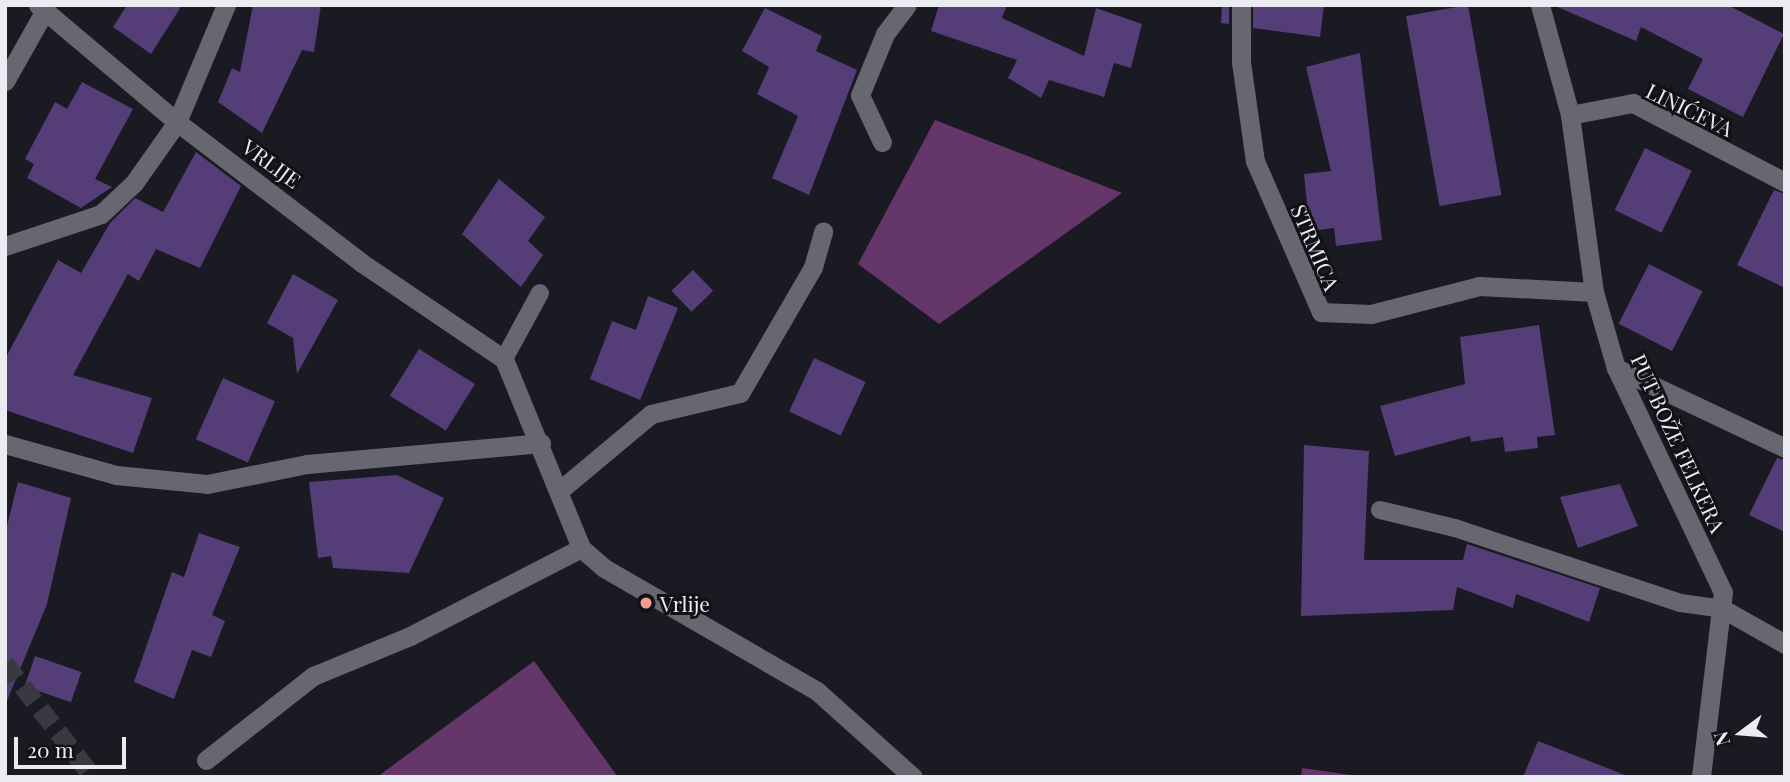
<!DOCTYPE html>
<meta charset="utf-8">
<style>
body{margin:0}
#map{position:relative;width:1790px;height:782px;overflow:hidden;background:#1a1a22;font-family:"Playfair Display",serif}
div>[style]{position:absolute}
.forest>*{inset:0;background:#643669}
.building>*{inset:0;background:#553d77;transform-origin:0 0}
.trunk-tunnel>*{height:19px;margin-top:-9.5px;transform-origin:0;background:repeating-linear-gradient(90deg,#393a41 0 19px,transparent 0 29px)}
.service>*{height:18px;margin:-9px;padding:0 9px;transform-origin:9px;border-radius:9px;background:#666770}
.minor>*{height:19px;margin:-9.5px;padding:0 9.5px;transform-origin:9.5px;border-radius:9.5px;background:#666770}
.dots>*{width:19px;height:19px;translate:-50% -50%;box-sizing:border-box;border:4px solid #111118;border-radius:50%}
span{translate:-50% -50%;white-space:nowrap;text-align:center;line-height:1.15;-webkit-text-stroke:6px #111118;paint-order:stroke}
.street-label{font-size:21px;color:#ebecf1}
.poi-label{font-size:21px;color:#ebecf1}
.left{translate:0 -50%;text-align:left}
.frame{position:absolute;inset:0;border:7px solid #ebecf1;pointer-events:none}
.north{position:absolute;left:1706px;top:698px;width:70px;height:70px;-webkit-text-stroke:5px #111118;paint-order:stroke;rotate:254deg;font-size:19px;font-weight:700;line-height:28px;text-align:center;color:#ebecf1}
.north::after{content:'';display:block;margin:auto;width:24px;height:32px;background:#ebecf1;clip-path:polygon(50% 0,100% 100%,50% 72%,0 100%)}
.scale{position:absolute;left:14px;top:737px;width:112px;height:32px;box-sizing:border-box;border:4px solid #ebecf1;border-top:0;padding-left:9px;font-size:21px;line-height:24px;white-space:nowrap;color:#ebecf1;-webkit-text-stroke:5px #111118;paint-order:stroke}
</style>
<div id="map">
<div class="forest">
<div style="clip-path:polygon(935px 120px,1122px 193px,939px 324px,858px 264px)"></div>
<div style="clip-path:polygon(534px 661px,618px 777px,377px 777px)"></div>
<div style="clip-path:polygon(1302px 768px,1365px 777px,1301px 777px)"></div>
</div>
<div class="building">
<div style="clip-path:polygon(127px 5px,182px 5px,151px 54px,113px 27px)"></div>
<div style="clip-path:polygon(253px 5px,321px 5px,314px 52px,302px 50px,262px 133px,218px 102px,232px 68px,240px 72px)"></div>
<div style="clip-path:polygon(939px 5px,1007px 5px,1002px 18px,1084px 56px,1096px 8px,1142px 24px,1131px 68px,1114px 63px,1104px 97px,1049px 80px,1041px 98px,1008px 78px,1017px 60px,931px 31px)"></div>
<div style="clip-path:polygon(1222px 5px,1229px 5px,1229px 24px,1221px 23px)"></div>
<div style="clip-path:polygon(1253px 5px,1324px 5px,1320px 37px,1253px 28px)"></div>
<div style="left:1468px;top:5px;width:193px;height:63px;rotate:80deg"></div>
<div style="clip-path:polygon(1553px 5px,1728px 5px,1784px 34px,1743px 117px,1688px 89px,1703px 59px,1641px 27px,1636px 41px)"></div>
<div style="clip-path:polygon(765px 8px,822px 36px,816px 51px,857px 70px,809px 195px,772px 178px,798px 116px,757px 94px,769px 67px,742px 51px)"></div>
<div style="clip-path:polygon(1360px 53px,1382px 240px,1336px 246px,1334px 228px,1310px 231px,1304px 174px,1331px 171px,1306px 67px)"></div>
<div style="clip-path:polygon(82px 82px,133px 109px,95px 179px,112px 187px,81px 208px,27px 178px,34px 164px,25px 159px,55px 102px,67px 109px)"></div>
<div style="left:1645px;top:148px;width:52px;height:69px;rotate:26deg"></div>
<div style="clip-path:polygon(196px 152px,241px 186px,200px 268px,156px 249px,139px 281px,128px 274px,73px 375px,152px 398px,133px 453px,5px 410px,5px 359px,58px 260px,81px 273px,110px 223px,135px 198px,163px 212px)"></div>
<div style="clip-path:polygon(499px 179px,545px 217px,528px 241px,543px 255px,521px 287px,462px 234px)"></div>
<div style="clip-path:polygon(1774px 190px,1785px 194px,1785px 288px,1737px 265px)"></div>
<div style="left:1649px;top:264px;width:60px;height:67px;rotate:27deg"></div>
<div style="left:693px;top:270px;width:29px;height:30px;rotate:46deg"></div>
<div style="clip-path:polygon(293px 274px,338px 300px,297px 374px,293px 338px,267px 323px)"></div>
<div style="clip-path:polygon(648px 296px,678px 308px,640px 400px,590px 379px,612px 321px,636px 330px)"></div>
<div style="clip-path:polygon(1539px 325px,1555px 435px,1537px 437px,1538px 448px,1505px 452px,1503px 437px,1471px 442px,1470px 436px,1395px 456px,1380px 406px,1465px 384px,1460px 337px)"></div>
<div style="left:419px;top:349px;width:66px;height:55px;rotate:32deg"></div>
<div style="left:814px;top:358px;width:57px;height:59px;rotate:25deg"></div>
<div style="left:223px;top:378px;width:57px;height:67px;rotate:24deg"></div>
<div style="clip-path:polygon(1304px 445px,1369px 451px,1364px 560px,1463px 560px,1467px 544px,1600px 588px,1589px 622px,1516px 594px,1513px 608px,1457px 587px,1453px 610px,1301px 616px)"></div>
<div style="clip-path:polygon(1777px 458px,1785px 460px,1785px 532px,1749px 515px)"></div>
<div style="clip-path:polygon(397px 475px,444px 498px,409px 573px,333px 568px,331px 556px,318px 558px,309px 482px)"></div>
<div style="clip-path:polygon(18px 482px,71px 498px,47px 604px,6px 703px,5px 534px)"></div>
<div style="clip-path:polygon(1620px 484px,1638px 526px,1578px 548px,1560px 497px)"></div>
<div style="clip-path:polygon(199px 533px,240px 547px,212px 615px,225px 621px,211px 657px,192px 650px,174px 699px,134px 682px,172px 572px,184px 577px)"></div>
<div style="left:35px;top:656px;width:49px;height:32px;rotate:19deg"></div>
<div style="clip-path:polygon(1538px 741px,1625px 775px,1624px 777px,1523px 777px)"></div>
</div>
<div class="trunk-tunnel">
<div style="left:5px;top:663px;width:144px;rotate:52.3deg"></div>
</div>
<div class="service">
<div style="left:504px;top:359px;width:75px;rotate:-61.4deg"></div>
<div style="left:1380px;top:510px;width:77px;rotate:13.5deg"></div>
<div style="left:1455px;top:528px;width:238px;rotate:18.4deg"></div>
<div style="left:1681px;top:603px;width:42px;rotate:8.1deg"></div>
</div>
<div class="minor">
<div style="left:38px;top:5px;width:182px;rotate:40.1deg"></div>
<div style="left:177px;top:122px;width:233px;rotate:37.3deg"></div>
<div style="left:362px;top:263px;width:171px;rotate:34.1deg"></div>
<div style="left:504px;top:359px;width:204px;rotate:67.8deg"></div>
<div style="left:581px;top:548px;width:30px;rotate:41deg"></div>
<div style="left:604px;top:568px;width:246px;rotate:30deg"></div>
<div style="left:817px;top:691px;width:129px;rotate:41.9deg"></div>
<div style="left:1241px;top:5px;width:57px;rotate:90deg"></div>
<div style="left:1241px;top:62px;width:100px;rotate:82deg"></div>
<div style="left:1255px;top:161px;width:165px;rotate:66.4deg"></div>
<div style="left:1321px;top:312px;width:50px;rotate:2.3deg"></div>
<div style="left:1371px;top:314px;width:112px;rotate:-14.5deg"></div>
<div style="left:1479px;top:286px;width:115px;rotate:3deg"></div>
<div style="left:1540px;top:5px;width:114px;rotate:74.7deg"></div>
<div style="left:1570px;top:115px;width:179px;rotate:82.3deg"></div>
<div style="left:1594px;top:292px;width:79px;rotate:73.9deg"></div>
<div style="left:1616px;top:368px;width:248px;rotate:64.5deg"></div>
<div style="left:1723px;top:592px;width:186px;rotate:96.8deg"></div>
<div style="left:5px;top:81px;width:79px;rotate:-60.5deg"></div>
<div style="left:1570px;top:115px;width:64px;rotate:-10.8deg"></div>
<div style="left:1633px;top:103px;width:171px;rotate:27.5deg"></div>
<div style="left:882px;top:142px;width:52px;rotate:-115.1deg"></div>
<div style="left:860px;top:95px;width:66px;rotate:-67.7deg"></div>
<div style="left:885px;top:34px;width:36px;rotate:-53deg"></div>
<div style="left:5px;top:246px;width:101px;rotate:-18.4deg"></div>
<div style="left:101px;top:214px;width:45px;rotate:-43.2deg"></div>
<div style="left:134px;top:183px;width:75px;rotate:-54.8deg"></div>
<div style="left:177px;top:122px;width:127px;rotate:-67.3deg"></div>
<div style="left:1616px;top:368px;width:187px;rotate:25.3deg"></div>
<div style="left:5px;top:444px;width:115px;rotate:15.6deg"></div>
<div style="left:116px;top:475px;width:91px;rotate:5.6deg"></div>
<div style="left:207px;top:484px;width:102px;rotate:-11.3deg"></div>
<div style="left:307px;top:464px;width:235px;rotate:-5.1deg"></div>
<div style="left:559px;top:491px;width:120px;rotate:-39.9deg"></div>
<div style="left:651px;top:414px;width:91px;rotate:-13.3deg"></div>
<div style="left:740px;top:393px;width:146px;rotate:-59.9deg"></div>
<div style="left:813px;top:267px;width:37px;rotate:-74deg"></div>
<div style="left:1723px;top:609px;width:71px;rotate:29.4deg"></div>
<div style="left:206px;top:760px;width:136px;rotate:-38.1deg"></div>
<div style="left:313px;top:676px;width:105px;rotate:-22.4deg"></div>
<div style="left:410px;top:636px;width:192px;rotate:-27.2deg"></div>
</div>
<div class="dots">
<div style="left:646px;top:603px;background:#f59c91"></div>
</div>
<div class="street-label">
<span style="left:1690px;top:109px;rotate:26deg">LINIĆEVA</span>
<span style="left:272px;top:163px;rotate:36deg">VRLIJE</span>
<span style="left:1316px;top:247px;rotate:67deg">STRMICA</span>
<span style="left:1679px;top:443px;rotate:65deg">PUT BOŽE FELKERA</span>
</div>
<div class="poi-label">
<span class="left" style="left:660px;top:603px">Vrlije</span>
</div>
<div class="frame"></div>
<div class="north">N</div>
<div class="scale">20 m</div>
</div>
